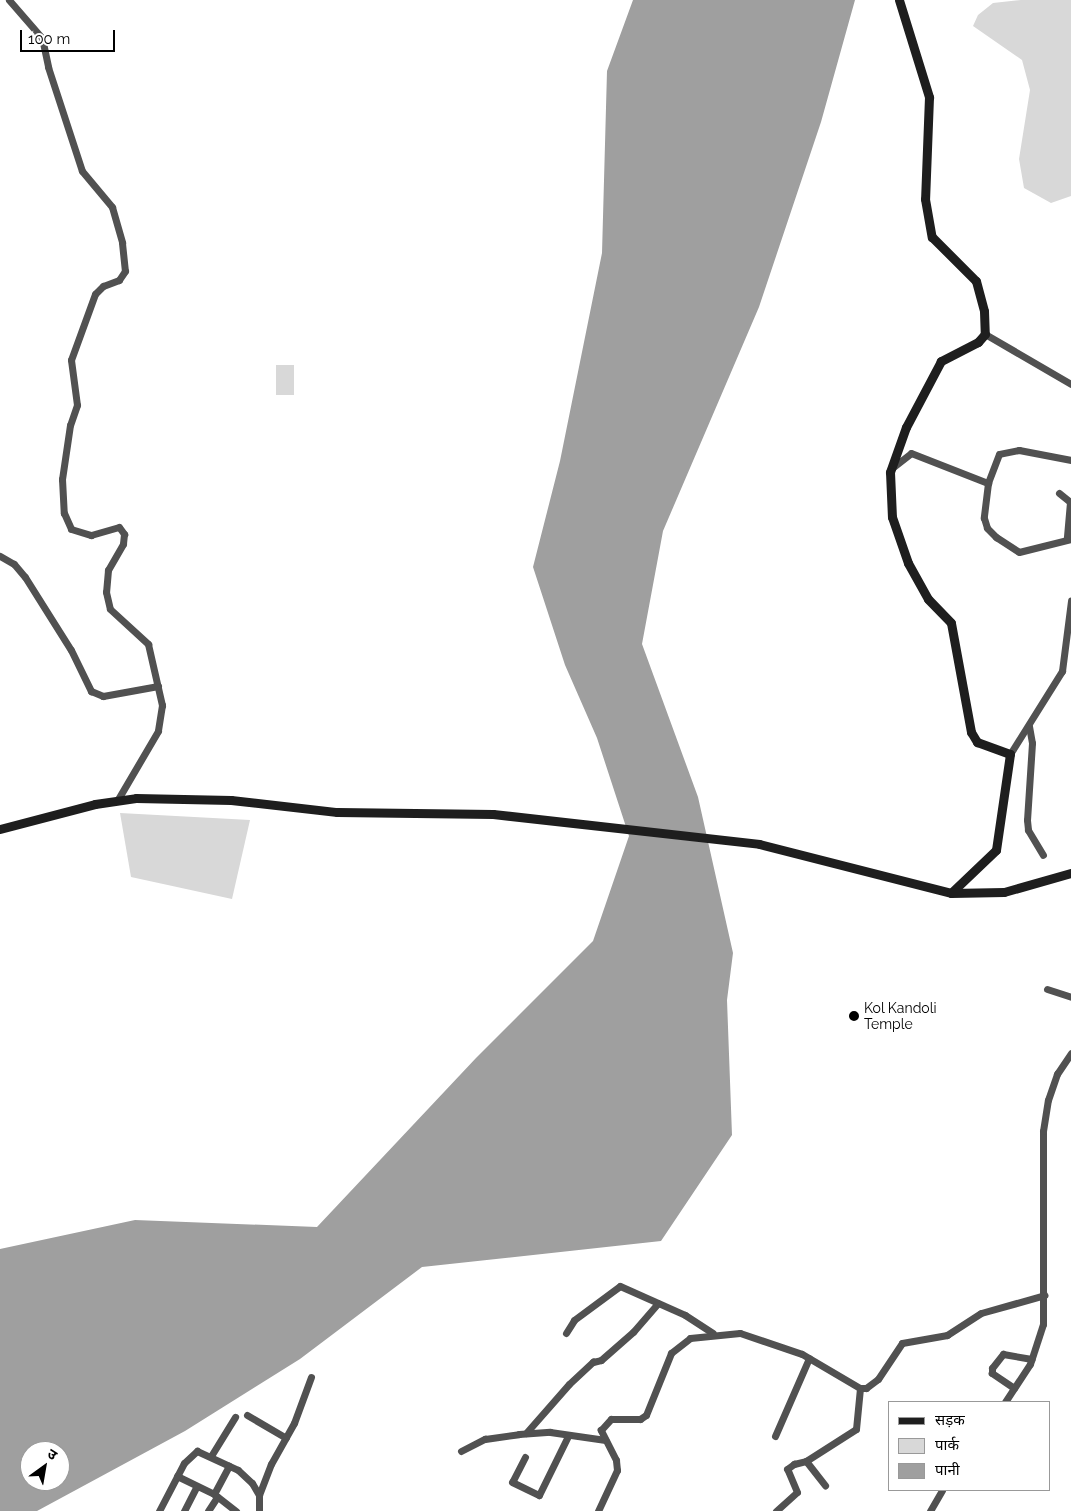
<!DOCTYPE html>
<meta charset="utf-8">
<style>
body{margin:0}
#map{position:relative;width:1071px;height:1511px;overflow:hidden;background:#fff;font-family:Raleway,"Noto Sans Devanagari",sans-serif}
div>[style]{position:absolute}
.green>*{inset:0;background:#d8d8d8;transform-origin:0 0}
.water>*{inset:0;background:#9f9f9f}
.street>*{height:7px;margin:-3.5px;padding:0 3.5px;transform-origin:3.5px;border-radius:3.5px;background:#515151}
.secondary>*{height:9px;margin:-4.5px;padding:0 4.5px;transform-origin:4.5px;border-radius:4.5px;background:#1e1e1e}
.dots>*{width:14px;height:14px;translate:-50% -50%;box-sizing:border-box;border:2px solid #fff;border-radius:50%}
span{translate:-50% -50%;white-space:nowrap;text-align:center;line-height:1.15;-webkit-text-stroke:4px #fff;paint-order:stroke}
.poi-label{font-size:14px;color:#000}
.left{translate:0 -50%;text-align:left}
.legend{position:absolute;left:888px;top:1401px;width:162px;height:90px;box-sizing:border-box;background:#fff;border:1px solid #999;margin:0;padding:6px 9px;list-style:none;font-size:15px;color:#000}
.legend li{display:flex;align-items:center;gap:10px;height:25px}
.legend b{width:25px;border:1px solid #999}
.north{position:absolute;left:20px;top:1441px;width:50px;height:50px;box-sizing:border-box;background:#fff;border:1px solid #999;border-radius:50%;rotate:32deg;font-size:14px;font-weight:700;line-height:20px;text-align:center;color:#000}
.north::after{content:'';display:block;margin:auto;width:18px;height:22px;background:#000;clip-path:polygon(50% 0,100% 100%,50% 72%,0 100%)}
.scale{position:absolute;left:20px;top:30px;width:95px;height:22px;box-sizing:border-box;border:2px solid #000;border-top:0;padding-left:6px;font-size:15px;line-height:18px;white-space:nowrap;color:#000;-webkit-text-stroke:4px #fff;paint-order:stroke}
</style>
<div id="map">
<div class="green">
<div style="clip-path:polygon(1021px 0,1071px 0,1071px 196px,1051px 203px,1024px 188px,1019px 159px,1030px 90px,1022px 60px,973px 26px,978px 15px,993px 3px)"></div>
<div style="left:276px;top:365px;width:18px;height:30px"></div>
<div style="clip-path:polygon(120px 813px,250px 820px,232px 899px,131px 877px)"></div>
</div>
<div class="water">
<div style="clip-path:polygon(evenodd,633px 0,855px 0,821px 122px,759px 307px,663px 531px,642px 644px,698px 797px,733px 953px,727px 1000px,732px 1135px,661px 1241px,422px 1267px,300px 1359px,185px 1431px,37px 1511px,0 1511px,0 1249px,135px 1220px,317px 1227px,476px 1058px,593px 941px,629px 836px,597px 738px,565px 665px,533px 567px,560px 461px,602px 253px,607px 71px,633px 0,30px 1451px,60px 1451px,60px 1481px,30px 1481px,30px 1451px)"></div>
</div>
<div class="street">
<div style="left:9px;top:0;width:50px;rotate:49deg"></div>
<div style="left:42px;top:38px;width:30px;rotate:78deg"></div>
<div style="left:48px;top:67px;width:109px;rotate:71.9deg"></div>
<div style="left:82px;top:171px;width:47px;rotate:50.2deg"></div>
<div style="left:112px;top:207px;width:37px;rotate:74deg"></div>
<div style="left:122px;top:243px;width:28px;rotate:84deg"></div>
<div style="left:125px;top:271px;width:11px;rotate:124deg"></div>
<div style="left:119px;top:280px;width:17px;rotate:159deg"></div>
<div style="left:103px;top:286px;width:11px;rotate:135deg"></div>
<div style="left:95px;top:294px;width:70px;rotate:110deg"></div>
<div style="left:71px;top:360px;width:45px;rotate:82.4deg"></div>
<div style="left:77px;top:405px;width:21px;rotate:109deg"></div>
<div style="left:70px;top:425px;width:55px;rotate:98.4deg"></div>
<div style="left:62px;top:479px;width:34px;rotate:87deg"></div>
<div style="left:64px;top:513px;width:17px;rotate:66deg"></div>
<div style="left:71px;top:529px;width:21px;rotate:17deg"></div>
<div style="left:91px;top:535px;width:29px;rotate:-16deg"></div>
<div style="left:119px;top:527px;width:9px;rotate:54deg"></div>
<div style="left:124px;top:534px;width:10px;rotate:96deg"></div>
<div style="left:123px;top:544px;width:30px;rotate:120deg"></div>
<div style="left:108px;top:570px;width:22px;rotate:95deg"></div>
<div style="left:106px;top:592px;width:17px;rotate:77deg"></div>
<div style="left:110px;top:609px;width:52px;rotate:42.6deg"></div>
<div style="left:148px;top:644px;width:63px;rotate:77.1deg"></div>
<div style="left:162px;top:705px;width:26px;rotate:99deg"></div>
<div style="left:158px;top:731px;width:81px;rotate:120.4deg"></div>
<div style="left:985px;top:334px;width:99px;rotate:30.2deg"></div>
<div style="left:1071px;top:460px;width:53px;rotate:-169.1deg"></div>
<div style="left:1019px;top:450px;width:20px;rotate:169deg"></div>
<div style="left:999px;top:454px;width:31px;rotate:111deg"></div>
<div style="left:988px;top:483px;width:35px;rotate:97deg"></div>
<div style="left:984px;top:518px;width:10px;rotate:73deg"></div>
<div style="left:987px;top:528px;width:13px;rotate:45deg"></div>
<div style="left:996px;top:537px;width:27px;rotate:33deg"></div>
<div style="left:1019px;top:552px;width:54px;rotate:-14deg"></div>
<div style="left:892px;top:468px;width:24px;rotate:-38deg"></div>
<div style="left:911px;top:453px;width:83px;rotate:21.3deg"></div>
<div style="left:1059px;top:493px;width:14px;rotate:39deg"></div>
<div style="left:1070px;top:502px;width:37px;rotate:95deg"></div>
<div style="left:0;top:556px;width:16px;rotate:30deg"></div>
<div style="left:14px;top:564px;width:17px;rotate:50deg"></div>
<div style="left:25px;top:577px;width:86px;rotate:57.8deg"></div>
<div style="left:71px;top:650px;width:46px;rotate:64deg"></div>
<div style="left:91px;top:691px;width:13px;rotate:23deg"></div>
<div style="left:103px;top:696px;width:56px;rotate:-10.3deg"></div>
<div style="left:1029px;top:726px;width:17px;rotate:80deg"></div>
<div style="left:1032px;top:743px;width:77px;rotate:93.7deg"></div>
<div style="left:1027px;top:820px;width:10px;rotate:84deg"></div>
<div style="left:1028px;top:830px;width:29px;rotate:59deg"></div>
<div style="left:1010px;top:754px;width:98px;rotate:-57.9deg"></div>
<div style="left:1062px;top:671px;width:71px;rotate:-82.7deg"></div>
<div style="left:1047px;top:989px;width:25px;rotate:18deg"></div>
<div style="left:566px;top:1333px;width:15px;rotate:-58deg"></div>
<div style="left:574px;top:1320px;width:57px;rotate:-36.5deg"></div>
<div style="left:620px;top:1286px;width:71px;rotate:24deg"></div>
<div style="left:685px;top:1315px;width:33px;rotate:33deg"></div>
<div style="left:1014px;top:1388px;width:27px;rotate:-146deg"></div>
<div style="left:992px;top:1373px;width:5px;rotate:-90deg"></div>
<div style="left:992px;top:1368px;width:18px;rotate:-52deg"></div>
<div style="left:1003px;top:1354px;width:29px;rotate:10deg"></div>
<div style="left:1005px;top:1402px;width:45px;rotate:-56.7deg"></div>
<div style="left:1030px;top:1364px;width:42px;rotate:-72deg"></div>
<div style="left:1043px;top:1324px;width:193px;rotate:-90deg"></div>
<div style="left:1043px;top:1131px;width:31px;rotate:-81deg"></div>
<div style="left:1048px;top:1100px;width:28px;rotate:-71deg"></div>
<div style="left:1057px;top:1074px;width:25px;rotate:-56deg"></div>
<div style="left:247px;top:1415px;width:45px;rotate:30.5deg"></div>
<div style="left:526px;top:1433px;width:65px;rotate:-48.7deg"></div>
<div style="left:569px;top:1384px;width:33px;rotate:-43deg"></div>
<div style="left:593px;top:1362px;width:8px;rotate:-14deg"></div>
<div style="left:601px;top:1360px;width:43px;rotate:-41.2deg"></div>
<div style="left:633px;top:1332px;width:38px;rotate:-49deg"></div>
<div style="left:775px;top:1436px;width:85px;rotate:-66.4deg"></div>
<div style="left:461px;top:1451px;width:27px;rotate:-27deg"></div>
<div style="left:485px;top:1439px;width:34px;rotate:-8deg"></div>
<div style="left:519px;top:1434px;width:31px;rotate:-4deg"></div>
<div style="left:550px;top:1432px;width:56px;rotate:8.3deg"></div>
<div style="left:211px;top:1456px;width:46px;rotate:-58.4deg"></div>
<div style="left:525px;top:1457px;width:28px;rotate:117deg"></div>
<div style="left:512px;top:1482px;width:30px;rotate:26deg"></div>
<div style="left:539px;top:1495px;width:66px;rotate:-63.8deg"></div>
<div style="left:806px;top:1461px;width:59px;rotate:-32.6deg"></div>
<div style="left:856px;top:1429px;width:41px;rotate:-84.4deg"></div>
<div style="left:177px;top:1476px;width:41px;rotate:25.9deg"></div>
<div style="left:214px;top:1494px;width:28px;rotate:38deg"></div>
<div style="left:214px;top:1494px;width:32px;rotate:-62deg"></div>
<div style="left:259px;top:1495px;width:33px;rotate:-69deg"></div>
<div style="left:271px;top:1464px;width:47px;rotate:-60.7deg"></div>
<div style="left:294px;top:1423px;width:49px;rotate:-69.7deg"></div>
<div style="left:159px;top:1511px;width:54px;rotate:-62.5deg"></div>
<div style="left:184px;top:1463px;width:18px;rotate:-43deg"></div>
<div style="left:197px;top:1451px;width:45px;rotate:24.9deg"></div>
<div style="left:238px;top:1470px;width:19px;rotate:43deg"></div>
<div style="left:252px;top:1483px;width:14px;rotate:60deg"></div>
<div style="left:259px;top:1495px;width:16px;rotate:90deg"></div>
<div style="left:184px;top:1511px;width:28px;rotate:-63deg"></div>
<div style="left:208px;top:1511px;width:17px;rotate:-57deg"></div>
<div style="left:598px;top:1511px;width:45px;rotate:-65.1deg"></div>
<div style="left:617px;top:1470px;width:10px;rotate:-96deg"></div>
<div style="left:616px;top:1460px;width:34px;rotate:-117deg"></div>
<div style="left:601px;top:1430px;width:15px;rotate:-48deg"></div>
<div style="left:611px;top:1419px;width:29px"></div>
<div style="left:640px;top:1419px;width:7px;rotate:-34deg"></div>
<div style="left:646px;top:1415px;width:67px;rotate:-68deg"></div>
<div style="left:671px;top:1353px;width:24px;rotate:-38deg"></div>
<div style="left:690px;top:1338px;width:50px;rotate:-5.7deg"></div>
<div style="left:740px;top:1333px;width:65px;rotate:18.7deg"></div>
<div style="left:802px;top:1354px;width:67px;rotate:30.4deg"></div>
<div style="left:860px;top:1388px;width:6px"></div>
<div style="left:866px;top:1388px;width:15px;rotate:-37deg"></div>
<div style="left:878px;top:1379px;width:43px;rotate:-56.3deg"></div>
<div style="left:902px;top:1343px;width:46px;rotate:-10.1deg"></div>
<div style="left:947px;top:1335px;width:40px;rotate:-32.9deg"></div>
<div style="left:981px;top:1313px;width:66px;rotate:-15.7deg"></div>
<div style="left:776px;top:1511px;width:28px;rotate:-42deg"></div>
<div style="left:797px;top:1492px;width:25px;rotate:-113deg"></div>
<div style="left:787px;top:1469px;width:9px;rotate:-36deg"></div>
<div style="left:794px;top:1464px;width:12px;rotate:-14deg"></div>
<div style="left:806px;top:1461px;width:31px;rotate:52deg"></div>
<div style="left:930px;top:1511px;width:24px;rotate:-60deg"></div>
</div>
<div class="secondary">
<div style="left:899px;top:0;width:102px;rotate:72.8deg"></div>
<div style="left:929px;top:97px;width:102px;rotate:92.2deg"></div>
<div style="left:925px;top:199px;width:39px;rotate:80deg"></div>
<div style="left:932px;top:237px;width:62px;rotate:45deg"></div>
<div style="left:976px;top:281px;width:31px;rotate:75deg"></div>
<div style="left:984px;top:311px;width:23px;rotate:88deg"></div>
<div style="left:985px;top:334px;width:11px;rotate:131deg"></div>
<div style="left:978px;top:342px;width:42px;rotate:152.8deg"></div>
<div style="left:941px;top:361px;width:75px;rotate:117.9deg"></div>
<div style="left:906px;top:427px;width:48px;rotate:109.6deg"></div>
<div style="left:890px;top:472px;width:45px;rotate:87.5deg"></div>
<div style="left:892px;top:517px;width:49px;rotate:70.8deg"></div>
<div style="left:908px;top:563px;width:41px;rotate:60.9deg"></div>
<div style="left:928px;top:599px;width:33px;rotate:46deg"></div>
<div style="left:951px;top:623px;width:111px;rotate:79.6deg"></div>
<div style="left:971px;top:732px;width:12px;rotate:59deg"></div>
<div style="left:977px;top:742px;width:35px;rotate:20deg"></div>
<div style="left:1010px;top:754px;width:97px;rotate:98.3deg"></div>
<div style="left:996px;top:850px;width:62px;rotate:136.3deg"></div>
<div style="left:0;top:829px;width:98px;rotate:-14.7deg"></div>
<div style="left:95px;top:804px;width:41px;rotate:-8.3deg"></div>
<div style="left:136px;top:798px;width:95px;rotate:1.2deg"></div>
<div style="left:231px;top:800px;width:107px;rotate:6.5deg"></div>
<div style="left:337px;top:812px;width:156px;rotate:0.7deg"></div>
<div style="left:493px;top:814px;width:268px;rotate:6.4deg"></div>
<div style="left:759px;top:844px;width:198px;rotate:14.3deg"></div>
<div style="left:951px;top:893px;width:53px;rotate:-1.1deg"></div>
<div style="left:1004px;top:892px;width:70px;rotate:-15.8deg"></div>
</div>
<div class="dots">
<div style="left:854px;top:1016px;background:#000"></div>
</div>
<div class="poi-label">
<span class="left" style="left:864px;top:1016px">Kol Kandoli<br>Temple</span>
</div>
<ul class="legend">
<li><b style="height:6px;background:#1e1e1e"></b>सड़क</li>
<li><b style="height:14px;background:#d8d8d8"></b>पार्क</li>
<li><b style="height:14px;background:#9f9f9f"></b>पानी</li>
</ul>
<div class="north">उ</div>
<div class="scale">100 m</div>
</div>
